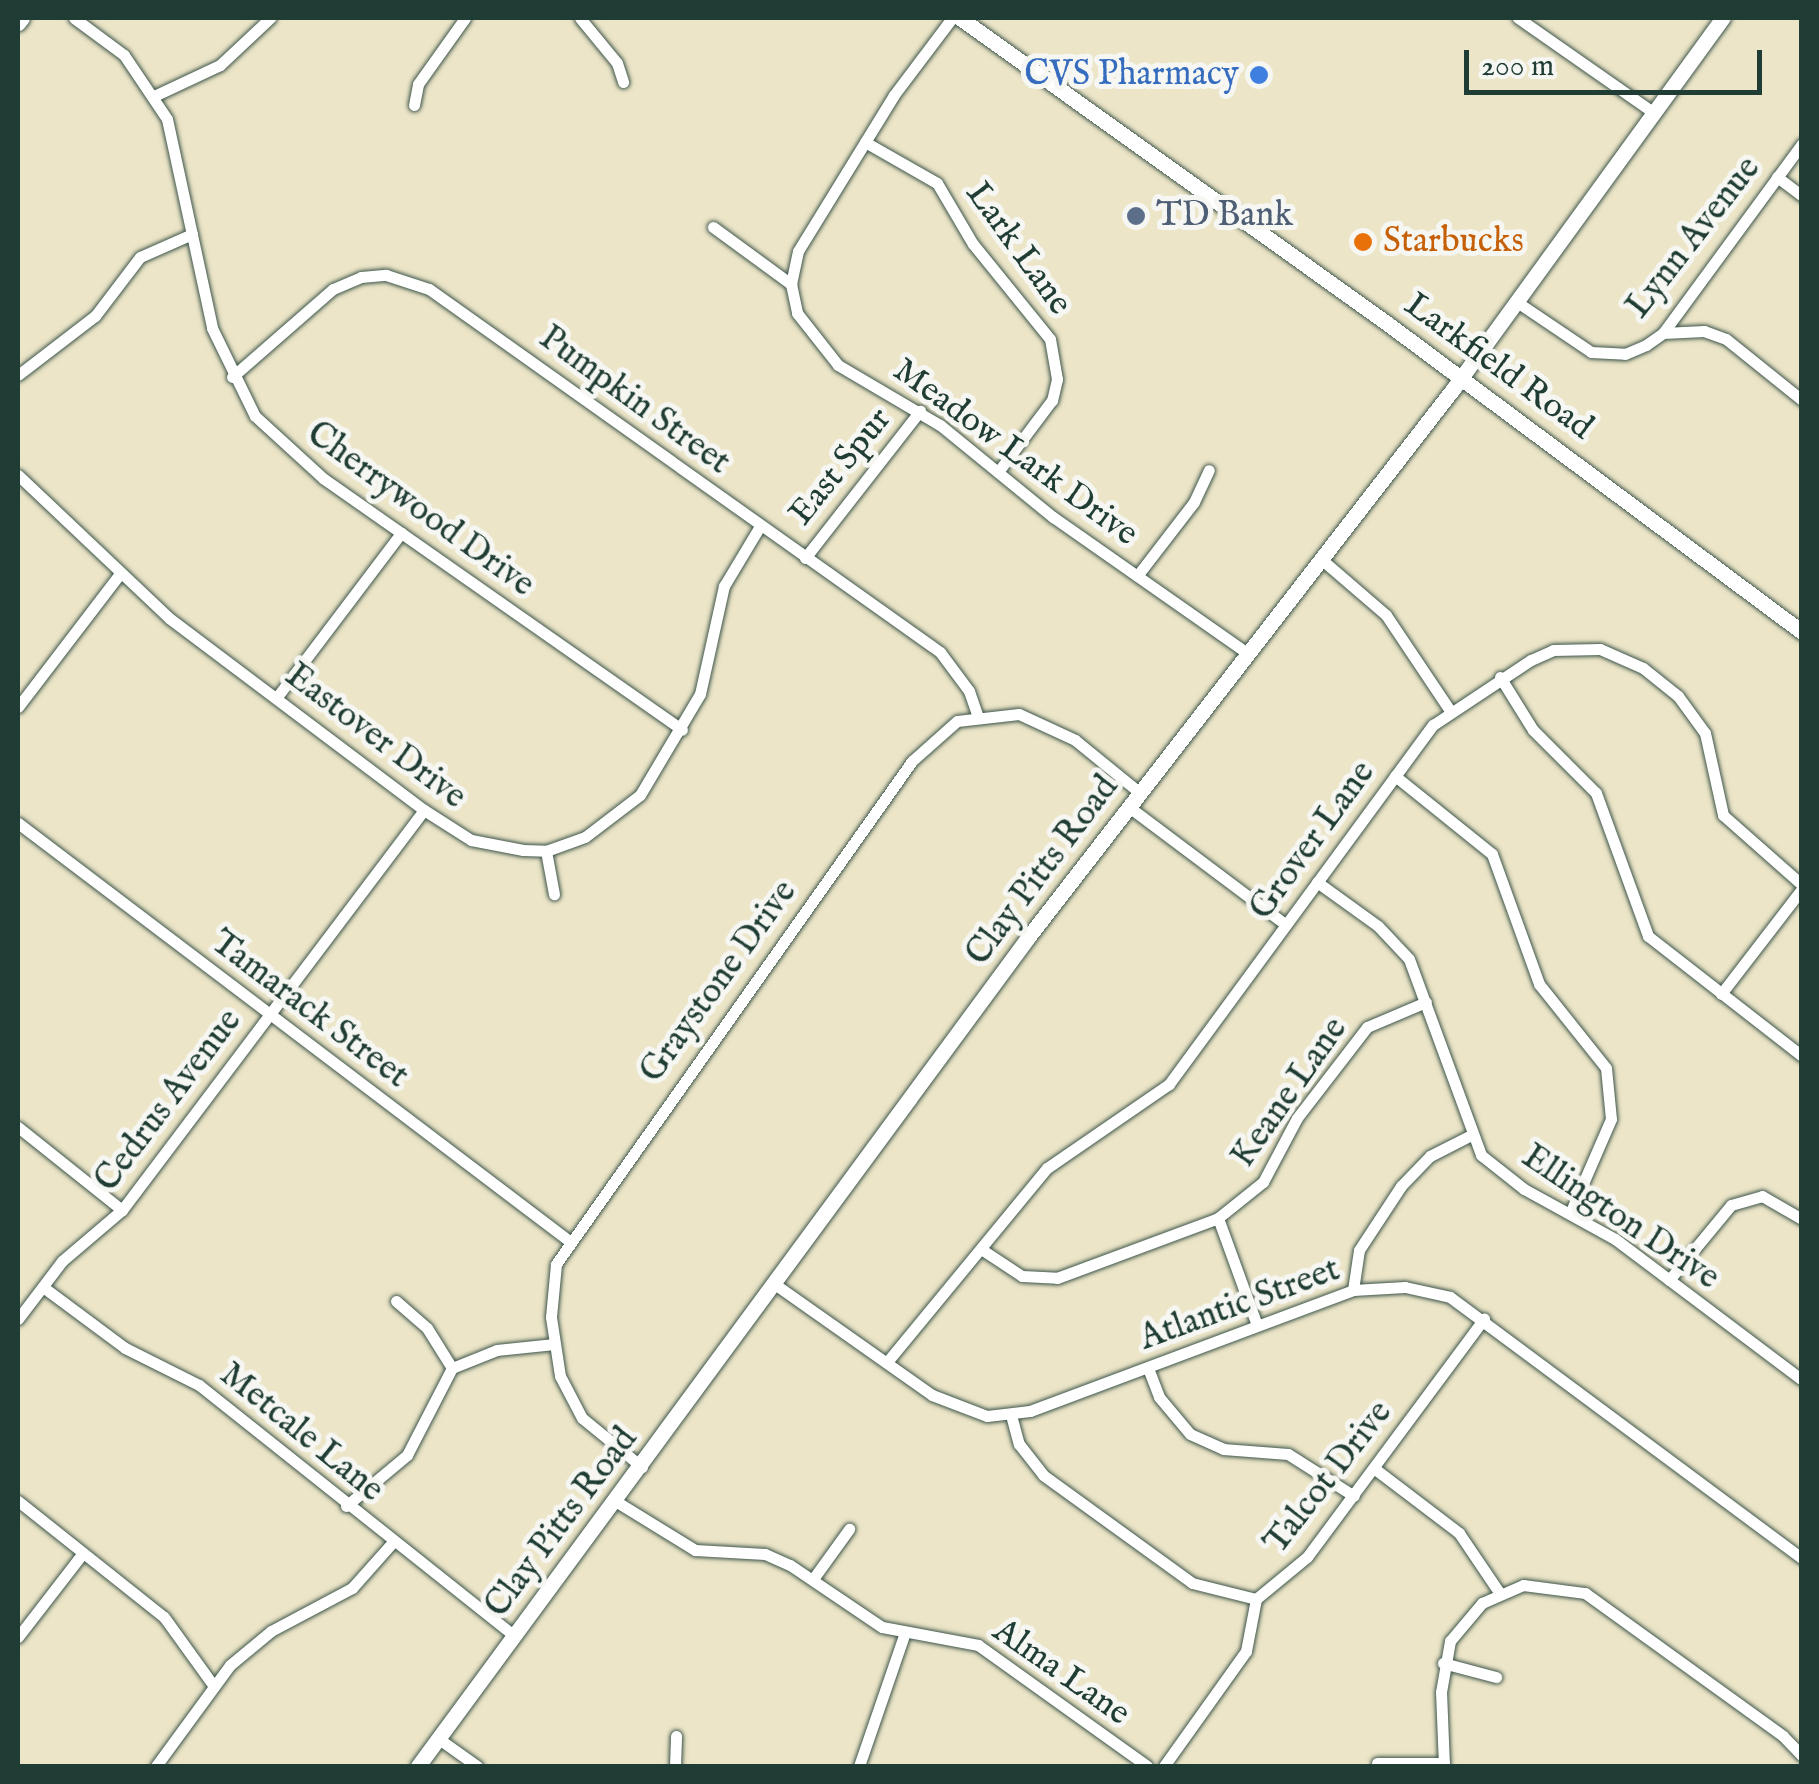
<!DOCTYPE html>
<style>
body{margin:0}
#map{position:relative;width:1819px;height:1784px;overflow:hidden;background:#ece5c8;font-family:"IM FELL English",serif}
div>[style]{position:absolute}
.roads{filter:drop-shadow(0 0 2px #3e564a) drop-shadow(0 0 2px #3e564a)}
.street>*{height:11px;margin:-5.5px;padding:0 5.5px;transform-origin:5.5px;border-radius:5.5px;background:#fff}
.secondary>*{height:15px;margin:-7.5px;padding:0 7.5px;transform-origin:7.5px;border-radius:7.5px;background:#fff}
.dots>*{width:28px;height:28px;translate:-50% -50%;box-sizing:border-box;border:5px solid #f6f6f2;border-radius:50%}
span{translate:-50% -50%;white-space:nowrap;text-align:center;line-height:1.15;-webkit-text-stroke:10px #f6f6f2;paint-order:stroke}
.shop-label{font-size:35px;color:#366cbe}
.right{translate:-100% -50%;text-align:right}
.service-label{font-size:35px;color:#4e5e75}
.left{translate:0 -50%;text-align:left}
.street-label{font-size:35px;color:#1f3d34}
.food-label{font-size:35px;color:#c56008}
.frame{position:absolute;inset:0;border:20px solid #1f3d34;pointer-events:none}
.scale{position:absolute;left:1464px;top:50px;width:298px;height:45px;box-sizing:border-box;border:5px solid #1f3d34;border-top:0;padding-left:12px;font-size:30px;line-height:35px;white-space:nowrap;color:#1f3d34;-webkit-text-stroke:8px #f6f6f2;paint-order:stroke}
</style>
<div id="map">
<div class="roads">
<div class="street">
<div style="left:74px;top:18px;width:62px;rotate:36.5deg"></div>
<div style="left:124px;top:55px;width:77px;rotate:56.1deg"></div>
<div style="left:167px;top:119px;width:214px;rotate:77.8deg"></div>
<div style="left:212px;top:328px;width:98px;rotate:64deg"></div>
<div style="left:255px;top:416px;width:93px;rotate:42.4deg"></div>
<div style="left:324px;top:479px;width:437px;rotate:35deg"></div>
<div style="left:580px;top:18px;width:58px;rotate:50.6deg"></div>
<div style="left:617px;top:63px;width:20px;rotate:72deg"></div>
<div style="left:952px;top:18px;width:96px;rotate:127deg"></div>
<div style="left:894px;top:95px;width:183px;rotate:121.6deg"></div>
<div style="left:798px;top:251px;width:34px;rotate:102deg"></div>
<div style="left:791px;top:284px;width:30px;rotate:78deg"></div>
<div style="left:797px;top:313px;width:66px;rotate:51.7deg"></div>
<div style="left:838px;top:365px;width:118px;rotate:30.5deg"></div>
<div style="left:940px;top:425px;width:146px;rotate:39.2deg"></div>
<div style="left:1053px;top:517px;width:237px;rotate:35deg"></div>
<div style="left:1518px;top:18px;width:161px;rotate:34.9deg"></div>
<div style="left:154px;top:96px;width:73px;rotate:-25.2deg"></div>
<div style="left:220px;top:65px;width:69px;rotate:-43.2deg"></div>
<div style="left:414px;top:105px;width:21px;rotate:-79deg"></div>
<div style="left:418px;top:84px;width:81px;rotate:-54.5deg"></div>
<div style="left:865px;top:142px;width:83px;rotate:29.7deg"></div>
<div style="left:937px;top:183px;width:71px;rotate:59.5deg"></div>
<div style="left:973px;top:244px;width:122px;rotate:51deg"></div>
<div style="left:1050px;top:339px;width:41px;rotate:80.1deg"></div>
<div style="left:1057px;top:379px;width:22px;rotate:103deg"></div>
<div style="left:1052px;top:400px;width:90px;rotate:126.9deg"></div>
<div style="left:1777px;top:177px;width:31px;rotate:37deg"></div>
<div style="left:713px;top:227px;width:97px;rotate:36.2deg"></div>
<div style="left:1517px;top:302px;width:89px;rotate:34deg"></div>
<div style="left:1591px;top:352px;width:34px;rotate:3deg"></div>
<div style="left:1625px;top:354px;width:23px;rotate:-23deg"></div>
<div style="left:1646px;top:345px;width:21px;rotate:-35deg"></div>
<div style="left:1663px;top:333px;width:235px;rotate:-53.7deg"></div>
<div style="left:1663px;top:333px;width:41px;rotate:-2.8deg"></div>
<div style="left:1704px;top:331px;width:23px;rotate:20deg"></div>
<div style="left:1726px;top:339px;width:97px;rotate:38.8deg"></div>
<div style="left:18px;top:375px;width:97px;rotate:-37.5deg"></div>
<div style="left:95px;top:316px;width:74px;rotate:-52.7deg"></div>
<div style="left:140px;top:257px;width:57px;rotate:-23.9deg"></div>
<div style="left:232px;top:377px;width:134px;rotate:-41.1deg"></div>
<div style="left:333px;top:289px;width:30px;rotate:-23deg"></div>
<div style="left:361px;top:277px;width:25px;rotate:-5deg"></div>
<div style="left:386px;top:275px;width:45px;rotate:18deg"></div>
<div style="left:429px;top:289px;width:627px;rotate:35.39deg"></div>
<div style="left:940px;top:652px;width:49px;rotate:53.4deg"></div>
<div style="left:969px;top:691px;width:24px;rotate:71deg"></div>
<div style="left:18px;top:475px;width:208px;rotate:43.4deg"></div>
<div style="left:169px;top:618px;width:319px;rotate:37deg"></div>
<div style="left:424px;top:810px;width:56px;rotate:32.6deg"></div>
<div style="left:471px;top:840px;width:53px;rotate:10.9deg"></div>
<div style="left:523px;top:850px;width:23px;rotate:2deg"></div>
<div style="left:546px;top:851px;width:41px;rotate:-19.7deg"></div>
<div style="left:585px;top:837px;width:69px;rotate:-37.4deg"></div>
<div style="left:640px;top:795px;width:117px;rotate:-59.3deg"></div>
<div style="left:700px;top:694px;width:111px;rotate:-77.5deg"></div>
<div style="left:724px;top:586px;width:70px;rotate:-59deg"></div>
<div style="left:805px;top:558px;width:187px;rotate:-52deg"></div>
<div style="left:1321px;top:559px;width:86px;rotate:40.7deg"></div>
<div style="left:1386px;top:615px;width:113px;rotate:56.2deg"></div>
<div style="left:1137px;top:576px;width:93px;rotate:-52.4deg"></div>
<div style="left:1194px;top:502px;width:35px;rotate:-65deg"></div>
<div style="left:1500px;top:677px;width:62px;rotate:58.1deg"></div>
<div style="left:1533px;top:730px;width:89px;rotate:45deg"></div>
<div style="left:1596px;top:793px;width:152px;rotate:70deg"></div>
<div style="left:1648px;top:936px;width:195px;rotate:37.9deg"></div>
<div style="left:277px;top:697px;width:206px;rotate:-52.9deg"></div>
<div style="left:18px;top:707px;width:166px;rotate:-52.6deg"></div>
<div style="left:1395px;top:776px;width:124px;rotate:38.8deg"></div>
<div style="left:1492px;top:854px;width:138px;rotate:70.1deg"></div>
<div style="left:1539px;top:984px;width:107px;rotate:51.4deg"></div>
<div style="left:1606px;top:1068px;width:51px;rotate:84.4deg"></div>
<div style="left:1611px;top:1119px;width:100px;rotate:113.5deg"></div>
<div style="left:1129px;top:807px;width:196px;rotate:36.9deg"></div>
<div style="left:18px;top:823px;width:690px;rotate:37.17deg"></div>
<div style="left:546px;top:851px;width:44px;rotate:79.5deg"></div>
<div style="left:1317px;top:882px;width:75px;rotate:35.8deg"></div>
<div style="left:1378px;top:926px;width:45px;rotate:46.8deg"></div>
<div style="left:1409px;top:959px;width:209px;rotate:69.8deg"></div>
<div style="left:1481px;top:1155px;width:55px;rotate:38.3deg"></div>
<div style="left:1524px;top:1189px;width:104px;rotate:28.8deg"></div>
<div style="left:1615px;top:1239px;width:233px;rotate:37deg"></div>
<div style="left:1721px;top:994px;width:133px;rotate:-52.4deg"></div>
<div style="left:18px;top:1127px;width:133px;rotate:38.6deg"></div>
<div style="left:1218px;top:1218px;width:114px;rotate:70deg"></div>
<div style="left:981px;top:1249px;width:49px;rotate:33.4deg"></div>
<div style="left:1022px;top:1276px;width:35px;rotate:3deg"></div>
<div style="left:1057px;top:1278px;width:172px;rotate:-20.4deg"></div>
<div style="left:1218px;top:1218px;width:58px;rotate:-38.7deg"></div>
<div style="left:1263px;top:1182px;width:72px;rotate:-62deg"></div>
<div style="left:1297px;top:1118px;width:115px;rotate:-52.4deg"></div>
<div style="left:1367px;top:1027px;width:64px;rotate:-23deg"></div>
<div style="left:1669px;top:1280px;width:97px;rotate:-50.4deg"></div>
<div style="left:1731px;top:1205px;width:32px;rotate:-16deg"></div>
<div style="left:1762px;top:1196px;width:46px;rotate:29.9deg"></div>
<div style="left:776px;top:1285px;width:191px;rotate:35.2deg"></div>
<div style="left:932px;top:1395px;width:59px;rotate:20.9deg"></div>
<div style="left:987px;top:1416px;width:43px;rotate:-6.6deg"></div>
<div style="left:1030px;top:1411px;width:345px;rotate:-20.5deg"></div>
<div style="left:1353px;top:1290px;width:52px;rotate:-3.3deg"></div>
<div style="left:1405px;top:1287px;width:46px;rotate:12.5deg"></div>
<div style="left:1450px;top:1297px;width:438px;rotate:36.6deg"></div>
<div style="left:43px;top:1287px;width:102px;rotate:36.6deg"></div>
<div style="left:125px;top:1348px;width:83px;rotate:26.6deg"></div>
<div style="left:199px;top:1385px;width:404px;rotate:38.5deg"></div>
<div style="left:1353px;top:1290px;width:40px;rotate:-81.5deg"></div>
<div style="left:1359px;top:1250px;width:77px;rotate:-56.7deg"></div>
<div style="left:1401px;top:1186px;width:42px;rotate:-46deg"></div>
<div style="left:1430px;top:1156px;width:46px;rotate:-27.1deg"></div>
<div style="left:396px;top:1301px;width:41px;rotate:41.1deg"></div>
<div style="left:427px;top:1328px;width:47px;rotate:58deg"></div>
<div style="left:18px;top:1319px;width:73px;rotate:-52.8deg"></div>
<div style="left:62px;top:1261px;width:79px;rotate:-40.4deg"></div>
<div style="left:122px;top:1210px;width:501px;rotate:-52.95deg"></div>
<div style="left:887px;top:1362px;width:251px;rotate:-50.5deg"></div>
<div style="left:1047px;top:1168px;width:148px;rotate:-34.5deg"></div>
<div style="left:1169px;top:1084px;width:446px;rotate:-53.7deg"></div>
<div style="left:1433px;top:725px;width:118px;rotate:-33.6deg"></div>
<div style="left:1531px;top:660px;width:24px;rotate:-24deg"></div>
<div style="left:1553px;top:650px;width:47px;rotate:-1.2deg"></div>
<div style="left:1600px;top:649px;width:47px;rotate:23.8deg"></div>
<div style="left:1643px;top:668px;width:45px;rotate:38.7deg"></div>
<div style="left:1678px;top:696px;width:46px;rotate:53.9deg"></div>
<div style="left:1705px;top:733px;width:84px;rotate:77.6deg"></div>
<div style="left:1723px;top:815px;width:106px;rotate:41.5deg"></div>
<div style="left:1148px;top:1368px;width:31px;rotate:69deg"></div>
<div style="left:1159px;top:1397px;width:48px;rotate:50deg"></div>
<div style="left:1190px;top:1434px;width:36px;rotate:24deg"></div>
<div style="left:1223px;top:1449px;width:65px;rotate:4.4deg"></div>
<div style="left:1288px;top:1454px;width:78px;rotate:32.5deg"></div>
<div style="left:1011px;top:1415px;width:30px;rotate:75deg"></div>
<div style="left:1019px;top:1444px;width:39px;rotate:52deg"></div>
<div style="left:1043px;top:1475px;width:184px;rotate:35.9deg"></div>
<div style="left:1192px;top:1583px;width:66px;rotate:14deg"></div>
<div style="left:1256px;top:1599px;width:66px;rotate:-39.5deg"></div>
<div style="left:1307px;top:1557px;width:297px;rotate:-53.4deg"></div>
<div style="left:642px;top:1467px;width:77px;rotate:-140.8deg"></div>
<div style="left:582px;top:1418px;width:47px;rotate:-117.6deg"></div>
<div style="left:560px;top:1376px;width:60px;rotate:-98.7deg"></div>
<div style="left:551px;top:1317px;width:53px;rotate:-84.6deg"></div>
<div style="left:556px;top:1264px;width:616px;rotate:-54.71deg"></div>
<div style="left:912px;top:761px;width:60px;rotate:-41.6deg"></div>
<div style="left:957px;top:721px;width:62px;rotate:-6.4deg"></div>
<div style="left:1019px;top:714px;width:62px;rotate:24.9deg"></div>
<div style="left:1075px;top:740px;width:84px;rotate:39.2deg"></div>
<div style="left:1375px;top:1469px;width:106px;rotate:37.3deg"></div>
<div style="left:1459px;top:1533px;width:71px;rotate:55.9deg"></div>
<div style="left:18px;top:1501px;width:186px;rotate:38.5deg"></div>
<div style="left:164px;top:1617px;width:84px;rotate:54.2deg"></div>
<div style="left:617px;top:1502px;width:92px;rotate:31.6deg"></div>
<div style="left:695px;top:1550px;width:70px;rotate:3.3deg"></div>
<div style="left:765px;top:1554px;width:27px;rotate:24deg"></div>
<div style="left:790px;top:1565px;width:111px;rotate:34deg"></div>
<div style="left:882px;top:1627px;width:98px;rotate:10.6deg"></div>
<div style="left:978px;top:1645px;width:208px;rotate:35.6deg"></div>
<div style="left:346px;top:1506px;width:80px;rotate:-39.9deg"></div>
<div style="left:407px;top:1455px;width:98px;rotate:-62.7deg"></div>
<div style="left:452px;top:1368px;width:48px;rotate:-21.8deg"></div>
<div style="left:497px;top:1350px;width:57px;rotate:-6deg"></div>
<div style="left:813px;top:1579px;width:62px;rotate:-54.2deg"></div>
<div style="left:18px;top:1637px;width:106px;rotate:-52.3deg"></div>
<div style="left:1443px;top:1663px;width:55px;rotate:14.8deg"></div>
<div style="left:439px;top:1739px;width:47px;rotate:35.4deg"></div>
<div style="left:1377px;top:1763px;width:67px"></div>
<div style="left:156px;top:1766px;width:125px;rotate:-53.8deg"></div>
<div style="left:230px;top:1665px;width:53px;rotate:-39.7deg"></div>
<div style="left:271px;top:1631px;width:92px;rotate:-28deg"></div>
<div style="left:352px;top:1588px;width:62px;rotate:-48.3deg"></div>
<div style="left:675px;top:1766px;width:30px;rotate:-88deg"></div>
<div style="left:859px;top:1766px;width:139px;rotate:-71deg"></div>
<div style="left:1164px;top:1766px;width:141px;rotate:-54.5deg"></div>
<div style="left:1246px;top:1651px;width:53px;rotate:-79.1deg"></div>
<div style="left:1444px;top:1766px;width:74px;rotate:-92.3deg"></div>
<div style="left:1441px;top:1692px;width:52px;rotate:-80deg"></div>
<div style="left:1450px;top:1641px;width:50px;rotate:-49.9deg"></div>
<div style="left:1482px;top:1603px;width:45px;rotate:-23.7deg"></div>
<div style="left:1523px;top:1585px;width:63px;rotate:7.4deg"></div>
<div style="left:1585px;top:1593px;width:244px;rotate:35.8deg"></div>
<div style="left:1783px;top:1736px;width:28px;rotate:46deg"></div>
</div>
<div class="secondary">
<div style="left:960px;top:18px;width:526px;rotate:35.56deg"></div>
<div style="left:1388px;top:324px;width:516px;rotate:36.65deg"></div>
<div style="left:18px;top:23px;width:6px;rotate:-51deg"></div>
<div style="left:418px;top:1766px;width:1031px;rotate:-53.64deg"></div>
<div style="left:1029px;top:936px;width:692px;rotate:-52.22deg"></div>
<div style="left:1453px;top:389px;width:459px;rotate:-54deg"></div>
</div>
</div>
<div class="dots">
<div style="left:1259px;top:75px;background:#3f7fe0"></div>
<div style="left:1136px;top:216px;background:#5c6f8a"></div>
<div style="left:1363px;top:242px;background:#e8710a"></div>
</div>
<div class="shop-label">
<span class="right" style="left:1239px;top:75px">CVS Pharmacy</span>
</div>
<div class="service-label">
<span class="left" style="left:1156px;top:216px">TD Bank</span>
</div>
<div class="street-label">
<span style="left:1694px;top:238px;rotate:-52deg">Lynn Avenue</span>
<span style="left:1018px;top:249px;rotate:54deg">Lark Lane</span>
<span style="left:1498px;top:367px;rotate:36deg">Larkfield Road</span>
<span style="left:634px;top:401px;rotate:36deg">Pumpkin Street</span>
<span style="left:1015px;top:453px;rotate:36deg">Meadow Lark Drive</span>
<span style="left:841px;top:467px;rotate:-51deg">East Spur</span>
<span style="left:420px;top:510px;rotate:36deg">Cherrywood Drive</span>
<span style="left:375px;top:737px;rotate:37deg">Eastover Drive</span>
<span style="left:1313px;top:841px;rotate:-54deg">Grover Lane</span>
<span style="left:1043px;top:871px;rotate:-53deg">Clay Pitts Road</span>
<span style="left:719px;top:982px;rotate:-54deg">Graystone Drive</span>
<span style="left:309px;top:1010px;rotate:37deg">Tamarack Street</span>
<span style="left:1290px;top:1093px;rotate:-55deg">Keane Lane</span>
<span style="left:169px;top:1101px;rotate:-53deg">Cedrus Avenue</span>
<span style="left:1620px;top:1218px;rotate:34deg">Ellington Drive</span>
<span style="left:1240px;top:1305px;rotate:-20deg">Atlantic Street</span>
<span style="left:301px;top:1433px;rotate:39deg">Metcale Lane</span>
<span style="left:1329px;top:1478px;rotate:-52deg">Talcot Drive</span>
<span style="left:562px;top:1523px;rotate:-53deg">Clay Pitts Road</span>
<span style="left:1061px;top:1673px;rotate:35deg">Alma Lane</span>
</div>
<div class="food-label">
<span class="left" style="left:1383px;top:242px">Starbucks</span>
</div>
<div class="frame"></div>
<div class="scale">200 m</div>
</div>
